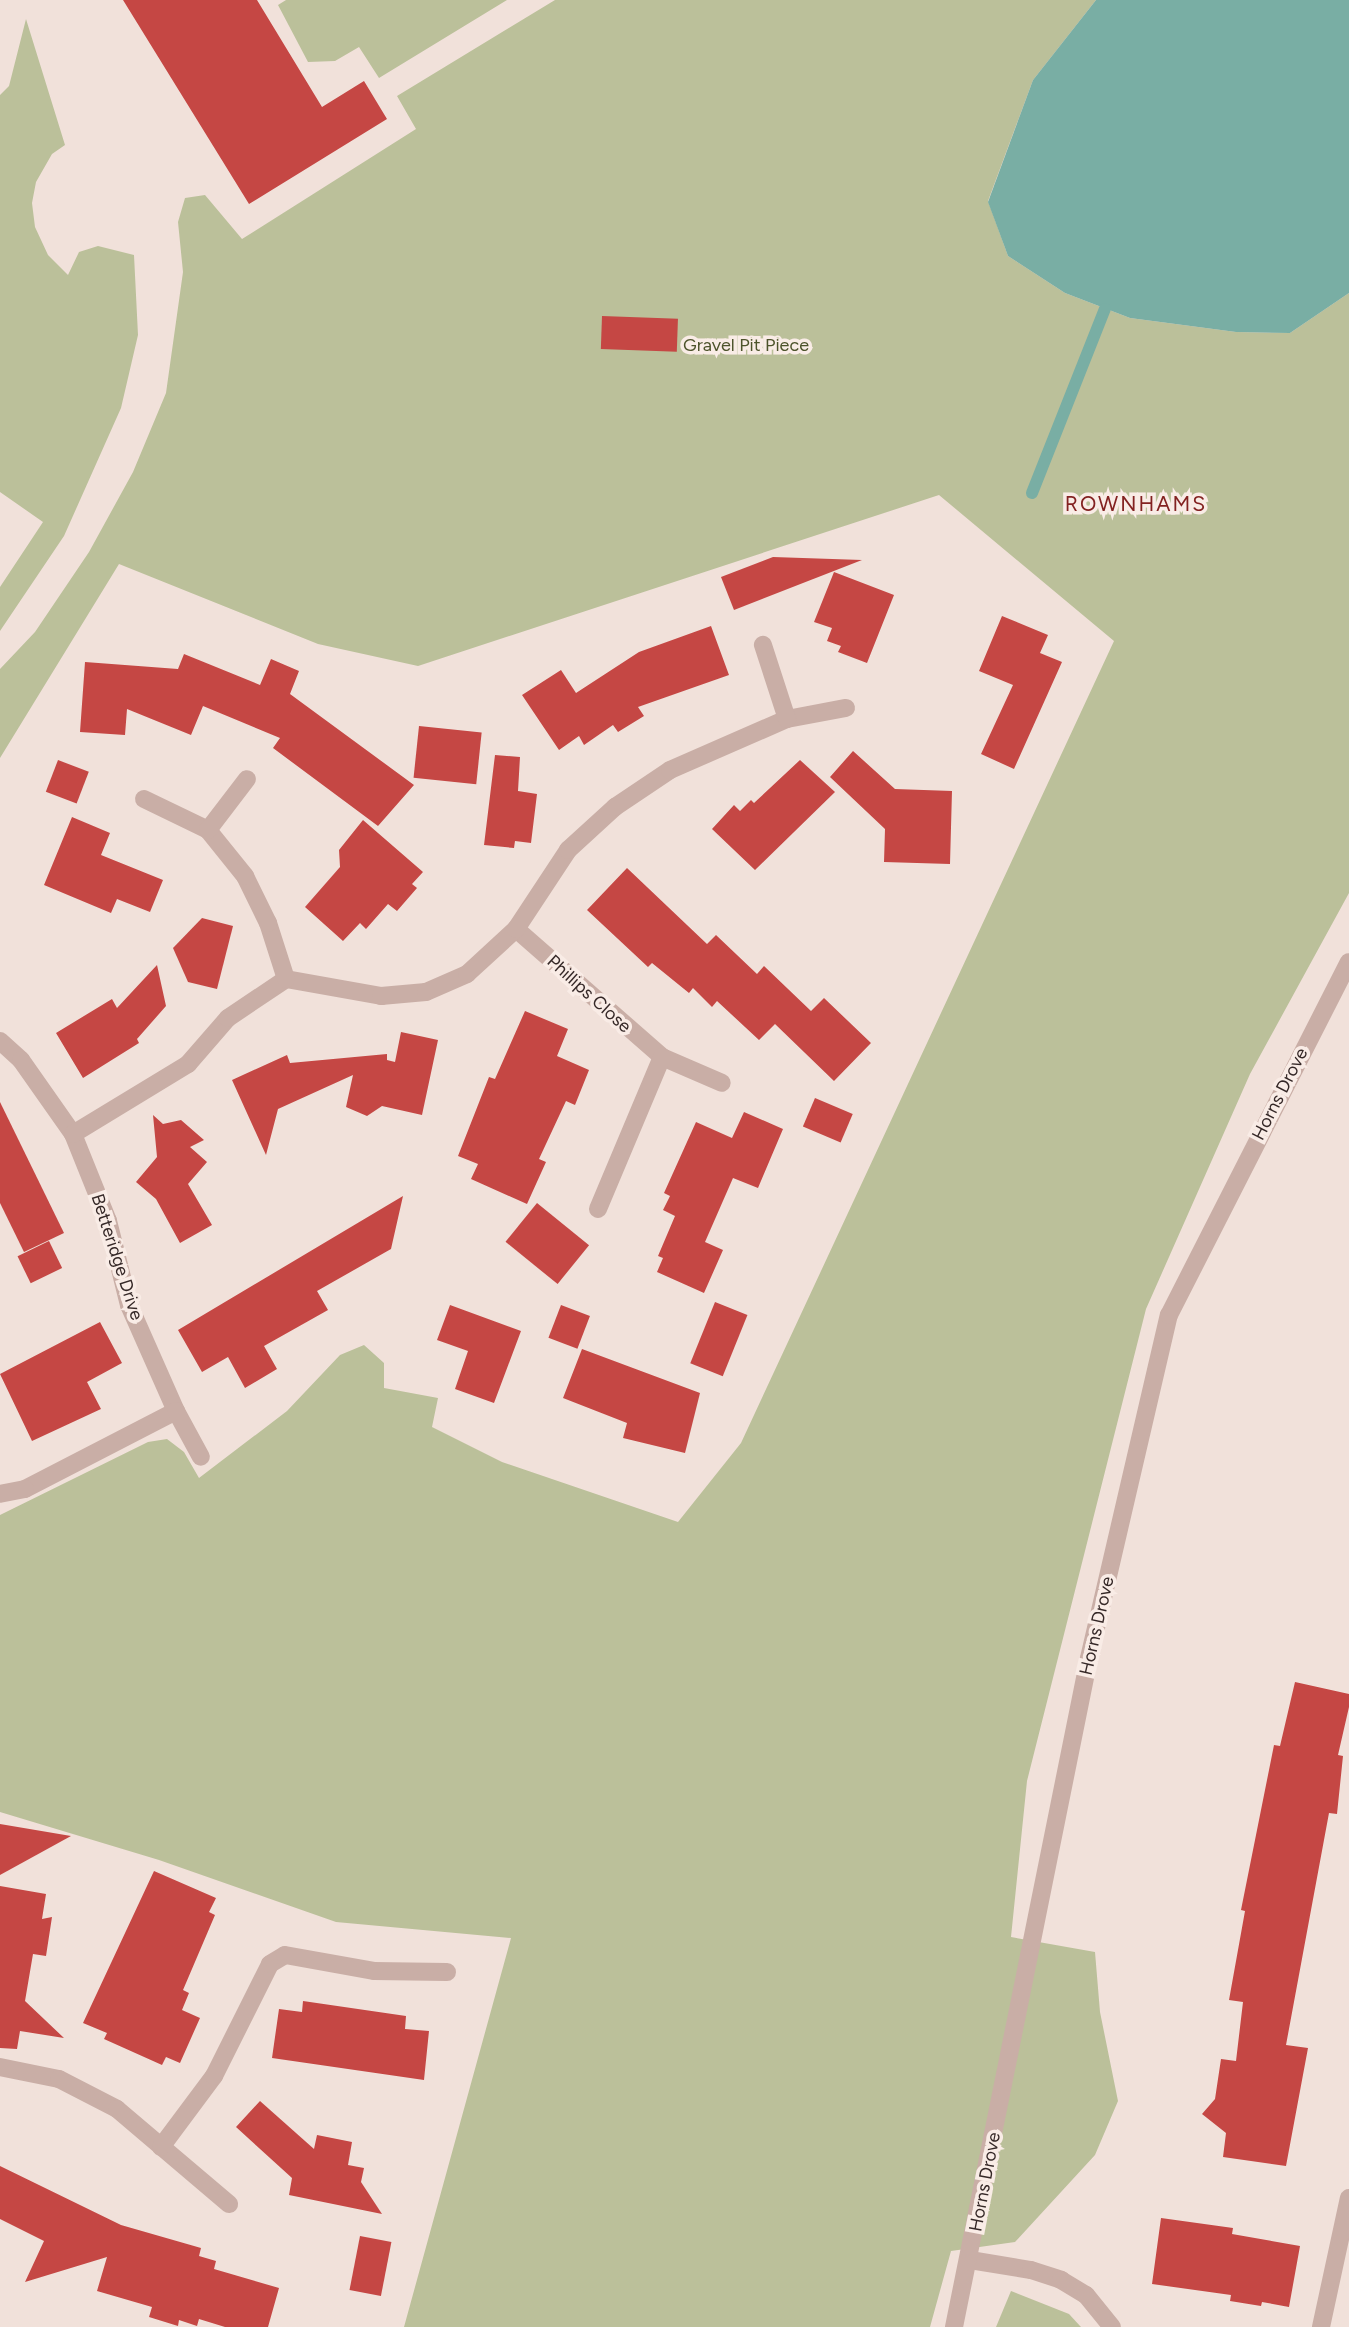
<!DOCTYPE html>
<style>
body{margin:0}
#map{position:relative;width:1349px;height:2327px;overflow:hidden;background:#f1e1da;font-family:Figtree,sans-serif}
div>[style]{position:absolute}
.green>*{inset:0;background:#bbc09a}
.water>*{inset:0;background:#79aea4}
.stream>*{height:12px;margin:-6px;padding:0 6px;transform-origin:6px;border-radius:6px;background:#79aea4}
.building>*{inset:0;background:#c54744;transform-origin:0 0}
.minor>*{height:18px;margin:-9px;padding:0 9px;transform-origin:9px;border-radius:9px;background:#c9aea6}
span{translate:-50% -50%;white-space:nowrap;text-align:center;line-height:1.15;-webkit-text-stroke:7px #f9ece6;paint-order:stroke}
.park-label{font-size:18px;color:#4d532b}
.street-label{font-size:18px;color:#352827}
.quarter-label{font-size:21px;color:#832221;letter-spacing:2px}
</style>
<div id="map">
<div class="green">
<div style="clip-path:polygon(286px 0,507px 0,379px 78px,359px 47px,335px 61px,308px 62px,278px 5px)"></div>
<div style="clip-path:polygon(555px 0,1096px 0,1033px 80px,988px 201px,1008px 256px,1065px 293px,1130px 318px,1236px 332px,1290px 333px,1349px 293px,1349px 893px,1250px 1074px,1146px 1309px,1027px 1781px,1011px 1937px,1095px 1952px,1100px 2012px,1118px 2101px,1095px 2155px,1015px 2242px,951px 2251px,930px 2327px,404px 2327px,511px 1938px,336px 1922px,159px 1860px,0 1812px,0 1515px,148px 1442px,167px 1439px,184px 1452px,199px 1478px,287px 1411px,340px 1355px,364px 1345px,384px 1363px,384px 1388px,438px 1398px,432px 1427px,502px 1462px,678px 1522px,741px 1443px,1114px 641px,939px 495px,418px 666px,318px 644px,119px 564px,0 758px,0 669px,35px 632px,89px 552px,133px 472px,166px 393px,183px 272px,178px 222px,185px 198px,205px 195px,242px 239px,416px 129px,397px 96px)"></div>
<div style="clip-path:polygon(26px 19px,65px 145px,52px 154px,36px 182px,32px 203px,35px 227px,48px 255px,68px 275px,79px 252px,98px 246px,134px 255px,138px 335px,121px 408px,64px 536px,0 631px,0 587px,43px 522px,0 492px,0 95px,9px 86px)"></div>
<div style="clip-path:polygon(1011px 2291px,1069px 2314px,1081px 2327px,996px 2327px)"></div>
</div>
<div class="water">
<div style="clip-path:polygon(1096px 0,1349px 0,1349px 293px,1290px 333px,1236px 332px,1130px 318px,1065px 293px,1008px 256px,988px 202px,1033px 80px)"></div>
</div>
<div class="stream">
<div style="left:1032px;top:493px;width:198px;rotate:-68.4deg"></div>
</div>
<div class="building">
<div style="clip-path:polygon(123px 0,257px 0,322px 107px,364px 81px,387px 119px,249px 204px)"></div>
<div style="left:602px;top:316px;width:76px;height:33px;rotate:2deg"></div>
<div style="clip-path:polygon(773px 557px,862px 560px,734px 610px,721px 577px)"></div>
<div style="clip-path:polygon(834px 572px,894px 595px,867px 663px,838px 652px,841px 646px,827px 641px,832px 628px,814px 622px)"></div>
<div style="clip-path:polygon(1002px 616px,1048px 635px,1040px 653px,1062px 662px,1014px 769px,981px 754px,1013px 685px,979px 671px)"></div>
<div style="clip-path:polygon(711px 626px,729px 675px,638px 707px,644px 716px,618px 732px,613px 725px,584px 745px,579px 736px,559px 750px,522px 695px,561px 670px,576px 693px,639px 652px)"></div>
<div style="clip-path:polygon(184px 654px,260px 685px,271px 659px,299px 671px,290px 694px,414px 785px,378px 826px,273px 748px,280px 738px,203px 706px,191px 735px,127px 709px,125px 735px,80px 732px,85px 662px,178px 669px)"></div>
<div style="left:419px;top:726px;width:63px;height:52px;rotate:6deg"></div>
<div style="clip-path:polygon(853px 751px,895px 789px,952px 791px,950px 864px,884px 862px,885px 829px,830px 777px)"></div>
<div style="clip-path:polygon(495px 755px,520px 757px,518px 791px,537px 794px,531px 843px,515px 841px,514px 848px,484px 845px)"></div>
<div style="left:58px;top:760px;width:33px;height:34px;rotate:21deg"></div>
<div style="clip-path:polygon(800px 760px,835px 792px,755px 870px,712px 829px,734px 805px,740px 811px,751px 800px,754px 803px)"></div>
<div style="clip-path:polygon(72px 817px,110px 833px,101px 855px,163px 880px,150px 912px,117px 899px,111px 913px,44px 885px)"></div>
<div style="clip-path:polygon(363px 820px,423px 872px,412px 884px,417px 888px,397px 911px,388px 904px,366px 929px,360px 923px,343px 941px,305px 907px,340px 867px,339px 850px)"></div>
<div style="clip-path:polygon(627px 868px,707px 944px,716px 935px,757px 974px,764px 966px,811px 1011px,824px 998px,871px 1043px,834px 1081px,775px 1024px,759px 1040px,717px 1001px,712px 1007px,693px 988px,689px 993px,652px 963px,648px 967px,587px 910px)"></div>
<div style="clip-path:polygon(202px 918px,233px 926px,217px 989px,188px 982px,173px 948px)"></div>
<div style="clip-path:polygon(157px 965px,166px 1006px,137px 1039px,139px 1043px,83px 1078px,56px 1033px,112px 999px,117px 1008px)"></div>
<div style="clip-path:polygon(525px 1011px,568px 1029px,557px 1056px,589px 1070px,575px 1105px,566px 1101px,539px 1159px,546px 1162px,527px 1204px,471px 1179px,478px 1164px,458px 1156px,489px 1077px,495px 1079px)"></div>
<div style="clip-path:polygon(401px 1032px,438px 1040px,422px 1115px,382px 1106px,367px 1116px,346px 1107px,353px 1075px,278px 1109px,266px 1155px,232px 1080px,287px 1055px,290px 1063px,387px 1054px,387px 1060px,395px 1062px)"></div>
<div style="left:815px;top:1098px;width:41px;height:31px;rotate:23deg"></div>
<div style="clip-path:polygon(0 1102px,64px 1233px,24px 1252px,0 1203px)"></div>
<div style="clip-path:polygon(744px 1112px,783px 1129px,758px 1188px,733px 1178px,705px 1242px,723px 1250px,704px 1293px,657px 1272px,663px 1258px,658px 1256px,675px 1216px,663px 1210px,670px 1196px,664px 1193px,696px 1122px,732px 1138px)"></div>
<div style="clip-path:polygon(153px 1115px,163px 1124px,181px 1120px,204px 1140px,190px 1147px,207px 1162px,188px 1184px,212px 1225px,180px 1243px,156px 1199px,136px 1182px,157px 1157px)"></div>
<div style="clip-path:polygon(403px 1196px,391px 1249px,317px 1291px,328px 1310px,264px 1346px,277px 1369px,245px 1388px,228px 1357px,202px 1372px,178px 1330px)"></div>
<div style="left:537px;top:1203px;width:67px;height:50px;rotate:39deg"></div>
<div style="left:49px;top:1241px;width:30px;height:35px;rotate:64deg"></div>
<div style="left:715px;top:1302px;width:35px;height:66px;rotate:22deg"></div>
<div style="clip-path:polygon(450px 1305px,521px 1331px,494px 1403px,455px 1389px,468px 1351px,437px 1340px)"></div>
<div style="left:561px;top:1305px;width:31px;height:35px;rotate:21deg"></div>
<div style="clip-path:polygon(100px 1322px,122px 1363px,87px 1382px,101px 1409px,32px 1441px,0 1374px)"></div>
<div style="clip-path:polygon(582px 1349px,700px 1393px,685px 1453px,623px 1438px,627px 1423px,563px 1398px)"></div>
<div style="clip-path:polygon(1295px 1682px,1349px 1694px,1349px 1707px,1338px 1755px,1343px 1756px,1337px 1814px,1329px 1813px,1286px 2045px,1308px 2048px,1286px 2166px,1223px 2157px,1226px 2133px,1202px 2114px,1215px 2099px,1221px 2059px,1236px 2061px,1243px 2002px,1229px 2000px,1245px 1911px,1241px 1910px,1274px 1745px,1280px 1746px)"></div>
<div style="clip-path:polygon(0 1824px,71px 1836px,0 1875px)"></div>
<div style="clip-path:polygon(154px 1871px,216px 1898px,209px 1912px,215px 1915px,183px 1990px,189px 1993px,182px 2010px,200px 2018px,180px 2063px,166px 2057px,162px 2065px,104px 2039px,107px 2033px,83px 2023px)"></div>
<div style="clip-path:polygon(0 1886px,46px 1894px,42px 1919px,52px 1917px,46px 1956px,33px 1954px,25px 2001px,64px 2038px,20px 2031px,17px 2049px,0 2048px)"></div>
<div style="clip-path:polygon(303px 2001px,406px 2016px,405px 2029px,429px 2031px,424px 2080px,272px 2058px,279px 2009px,302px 2012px)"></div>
<div style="clip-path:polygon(260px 2101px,314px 2149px,317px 2135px,352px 2142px,348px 2165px,364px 2168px,361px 2182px,382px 2214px,289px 2195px,292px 2178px,236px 2127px)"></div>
<div style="clip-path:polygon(0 2166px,121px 2225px,201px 2248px,199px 2256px,216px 2261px,214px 2269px,279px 2288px,268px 2327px,225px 2327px,199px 2319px,197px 2326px,179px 2320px,178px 2326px,149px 2317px,152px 2307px,97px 2291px,107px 2257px,25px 2282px,44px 2241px,0 2219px)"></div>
<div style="clip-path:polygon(1161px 2218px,1233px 2228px,1232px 2234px,1300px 2246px,1289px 2307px,1262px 2302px,1261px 2306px,1230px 2301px,1231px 2295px,1152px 2284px)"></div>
<div style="left:360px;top:2236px;width:32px;height:55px;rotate:11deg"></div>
</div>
<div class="minor">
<div style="left:787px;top:719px;width:60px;rotate:-10.6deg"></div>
<div style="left:144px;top:799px;width:71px;rotate:25.8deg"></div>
<div style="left:516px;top:929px;width:194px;rotate:41.2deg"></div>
<div style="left:662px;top:1057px;width:65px;rotate:23.4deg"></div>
<div style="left:286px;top:979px;width:97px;rotate:10.1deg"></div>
<div style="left:381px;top:996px;width:45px;rotate:-5.1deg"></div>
<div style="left:426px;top:992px;width:45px;rotate:-23.7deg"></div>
<div style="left:467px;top:974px;width:67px;rotate:-42.6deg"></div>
<div style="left:516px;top:929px;width:95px;rotate:-56.6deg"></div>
<div style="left:568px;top:850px;width:64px;rotate:-42.5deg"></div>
<div style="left:615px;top:807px;width:66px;rotate:-33.9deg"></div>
<div style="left:670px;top:770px;width:128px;rotate:-23.6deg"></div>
<div style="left:787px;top:719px;width:78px;rotate:-108deg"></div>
<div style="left:0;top:1041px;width:28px;rotate:42deg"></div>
<div style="left:21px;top:1060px;width:90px;rotate:54.9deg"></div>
<div style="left:73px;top:1134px;width:94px;rotate:68.1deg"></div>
<div style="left:108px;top:1221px;width:87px;rotate:76deg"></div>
<div style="left:129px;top:1305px;width:116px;rotate:66.1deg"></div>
<div style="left:176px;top:1411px;width:170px;rotate:152.7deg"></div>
<div style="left:25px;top:1489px;width:25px;rotate:169deg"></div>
<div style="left:73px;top:1134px;width:135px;rotate:-31.3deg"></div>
<div style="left:188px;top:1064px;width:61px;rotate:-49deg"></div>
<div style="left:228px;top:1018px;width:70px;rotate:-33.9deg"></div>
<div style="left:286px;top:979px;width:59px;rotate:-107.8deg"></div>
<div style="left:268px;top:923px;width:52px;rotate:-116.1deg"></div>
<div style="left:245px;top:876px;width:59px;rotate:-128.8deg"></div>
<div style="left:208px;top:830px;width:64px;rotate:-52.6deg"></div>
<div style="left:598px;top:1209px;width:165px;rotate:-67.2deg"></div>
<div style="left:176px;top:1411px;width:52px;rotate:61.5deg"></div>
<div style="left:0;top:2067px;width:60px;rotate:11.5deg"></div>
<div style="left:59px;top:2079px;width:65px;rotate:27.3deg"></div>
<div style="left:117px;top:2109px;width:147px;rotate:40.3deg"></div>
<div style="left:161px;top:2147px;width:89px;rotate:-53.3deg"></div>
<div style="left:214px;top:2076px;width:125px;rotate:-63.4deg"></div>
<div style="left:270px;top:1964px;width:17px;rotate:-31deg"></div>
<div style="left:285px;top:1955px;width:90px;rotate:10.2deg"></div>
<div style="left:374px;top:1971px;width:73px;rotate:0.8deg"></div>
<div style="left:970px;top:2260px;width:62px;rotate:9.3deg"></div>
<div style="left:1031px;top:2270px;width:32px;rotate:18deg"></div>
<div style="left:1061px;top:2280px;width:29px;rotate:31deg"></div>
<div style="left:1086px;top:2295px;width:41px;rotate:50.9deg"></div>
<div style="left:954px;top:2327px;width:682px;rotate:-78.59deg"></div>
<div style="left:1089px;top:1658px;width:352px;rotate:-76.9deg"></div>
<div style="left:1169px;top:1315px;width:396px;rotate:-63deg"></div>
<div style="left:1321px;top:2327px;width:132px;rotate:-77.8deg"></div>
</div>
<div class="park-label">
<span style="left:746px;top:345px">Gravel Pit Piece</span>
</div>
<div class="street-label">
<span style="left:589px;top:994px;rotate:42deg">Phillips Close</span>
<span style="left:1280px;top:1094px;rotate:-63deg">Horns Drove</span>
<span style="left:117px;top:1257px;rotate:72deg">Betteridge Drive</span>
<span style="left:1097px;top:1626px;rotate:-77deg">Horns Drove</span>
<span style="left:985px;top:2182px;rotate:-79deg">Horns Drove</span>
</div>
<div class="quarter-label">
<span style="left:1136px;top:504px">ROWNHAMS</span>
</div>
</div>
